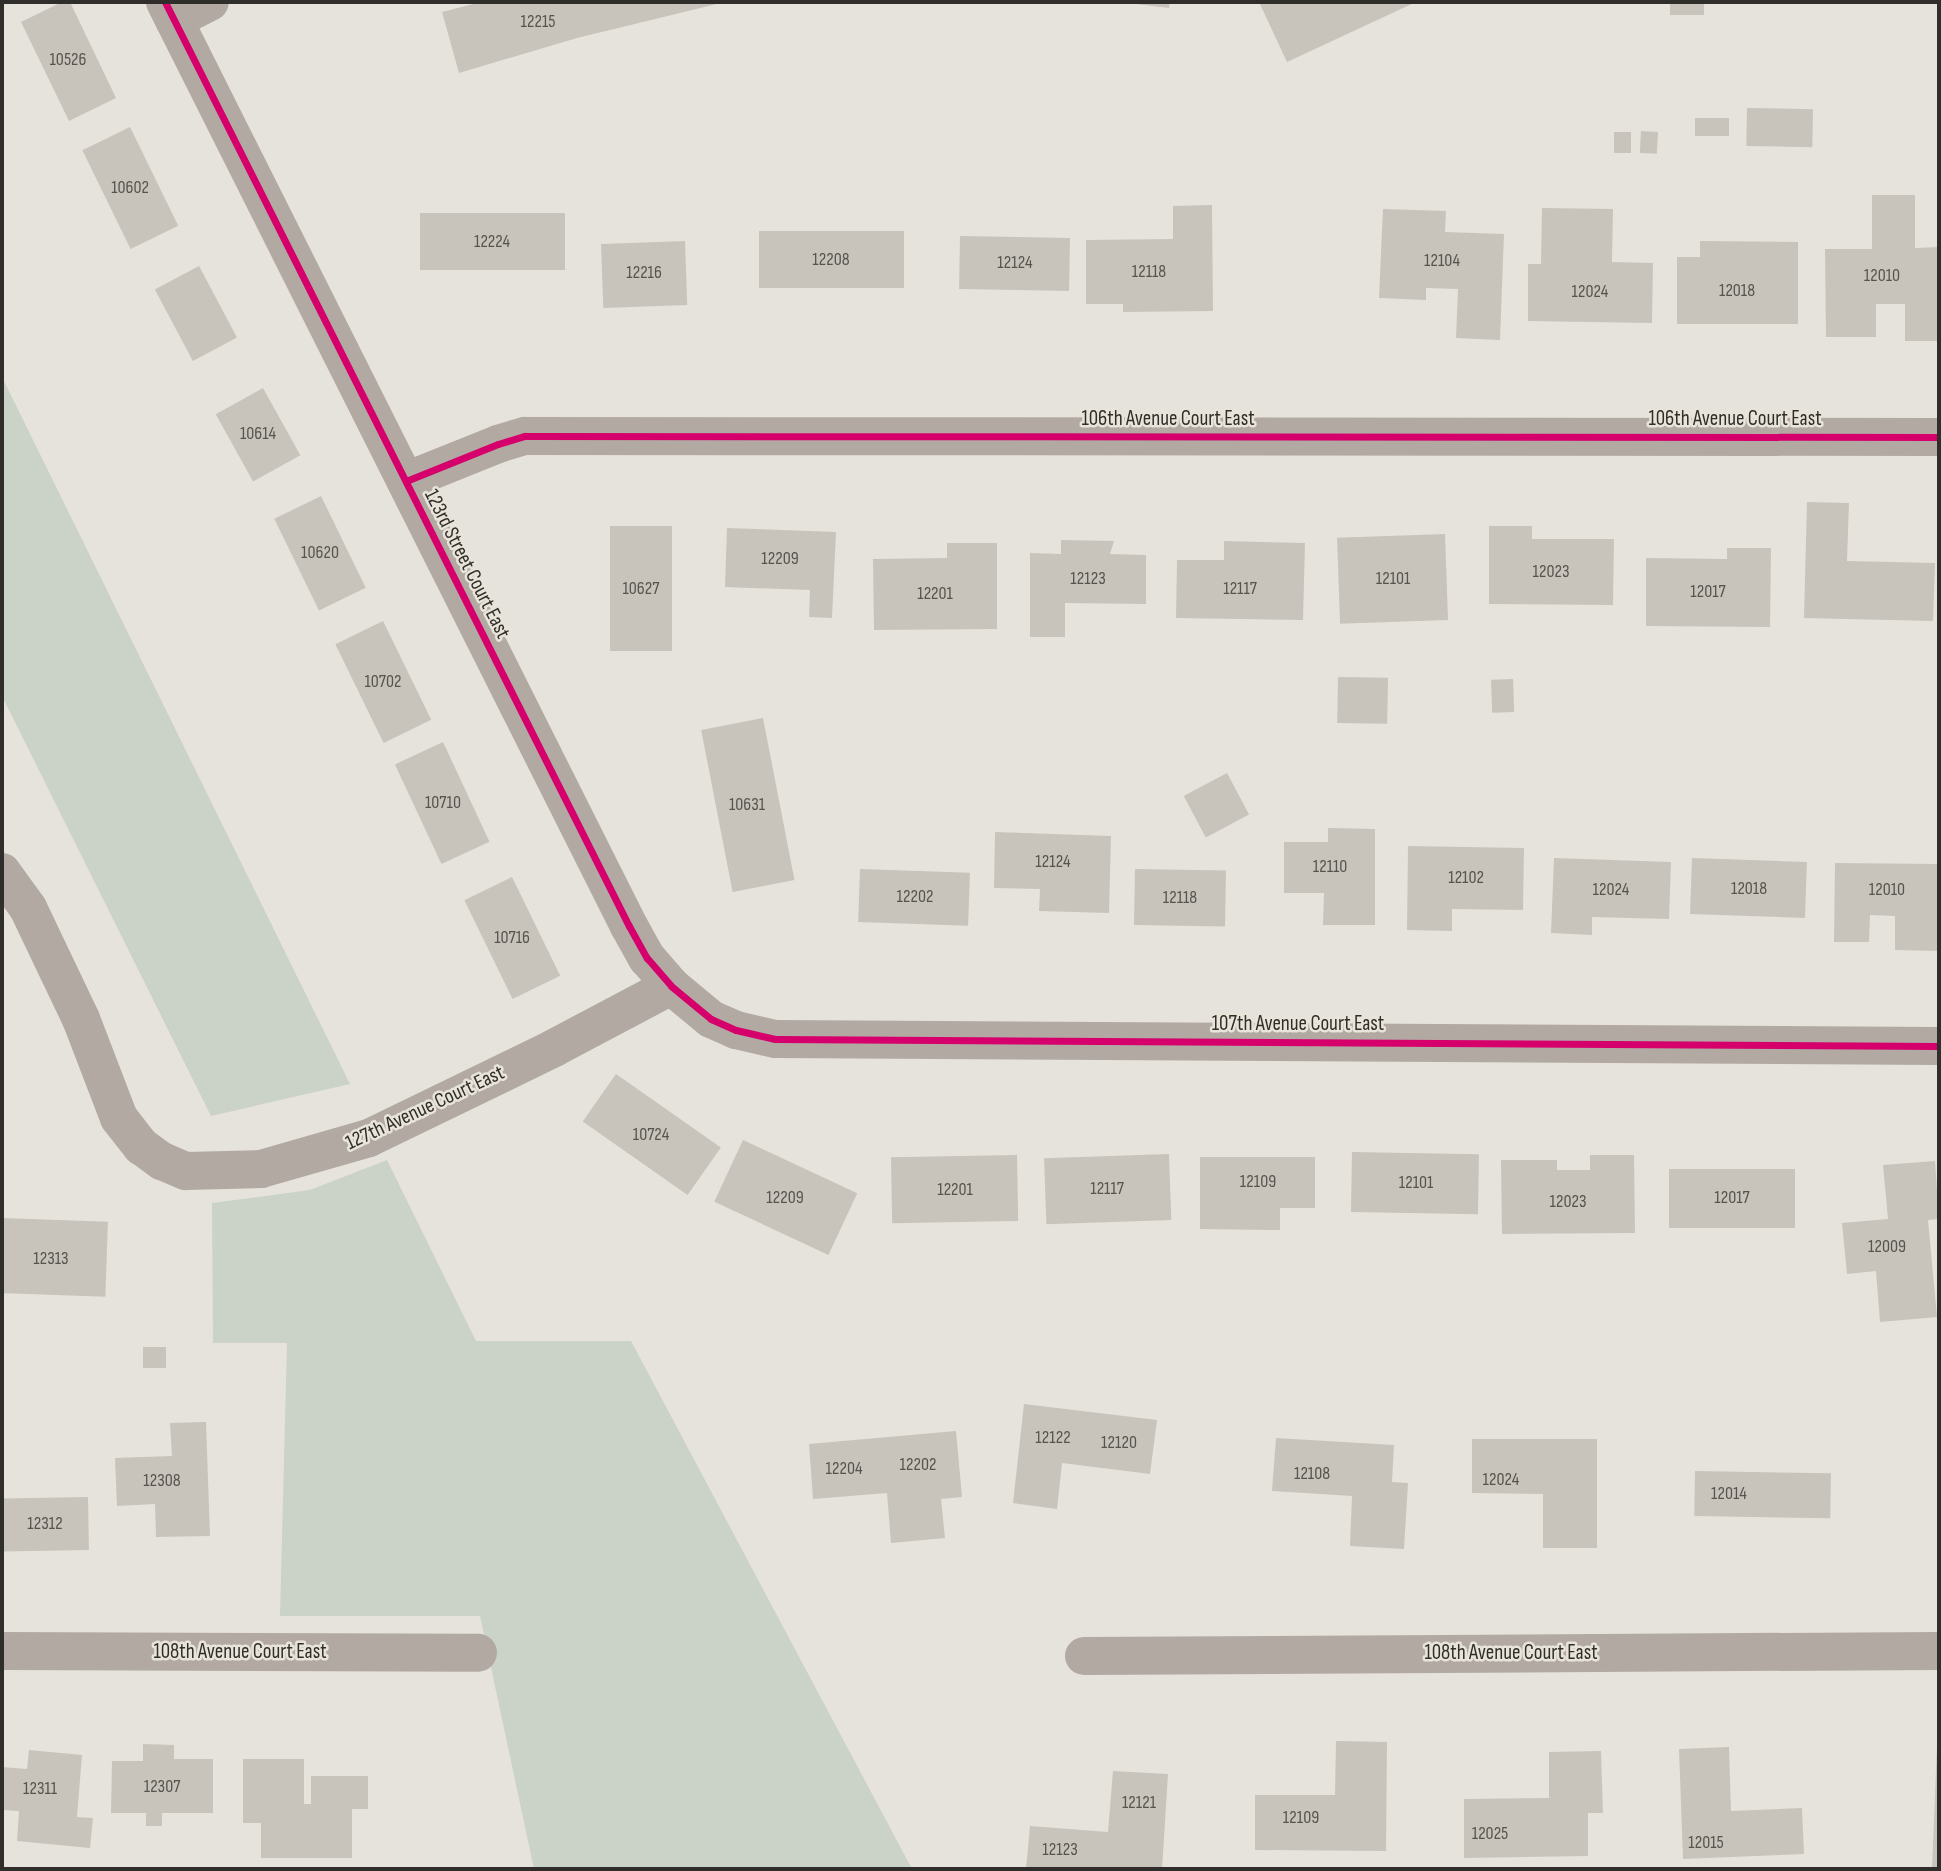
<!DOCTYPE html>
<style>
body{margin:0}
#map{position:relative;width:1941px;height:1871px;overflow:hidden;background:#e6e3dc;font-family:"Sofia Sans Condensed",sans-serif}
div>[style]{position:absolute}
.green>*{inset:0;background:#cbd2c8}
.building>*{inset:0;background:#c8c4bc;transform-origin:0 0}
.street>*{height:38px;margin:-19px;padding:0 19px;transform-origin:19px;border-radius:19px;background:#b2a9a3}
.cycleway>*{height:7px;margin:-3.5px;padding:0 3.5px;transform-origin:3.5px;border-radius:3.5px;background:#d6006c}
span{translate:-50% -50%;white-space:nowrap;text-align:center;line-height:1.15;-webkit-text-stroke:5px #e9e4d9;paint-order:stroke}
.number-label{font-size:18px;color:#56544e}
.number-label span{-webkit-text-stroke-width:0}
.street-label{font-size:21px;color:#302e2a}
.frame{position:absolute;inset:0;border:4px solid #302e2a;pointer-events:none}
</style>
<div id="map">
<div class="green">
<div style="clip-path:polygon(2px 377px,350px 1084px,211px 1116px,2px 696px)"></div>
<div style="clip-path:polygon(387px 1160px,476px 1341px,631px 1341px,912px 1869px,534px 1869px,480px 1616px,280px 1616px,287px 1343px,213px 1343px,212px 1203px,310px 1190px)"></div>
</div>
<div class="building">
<div style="clip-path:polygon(62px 2px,70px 2px,116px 98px,69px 121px,21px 22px)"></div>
<div style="clip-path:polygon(481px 2px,721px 2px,721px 3px,577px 38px,459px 73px,442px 12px)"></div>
<div style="clip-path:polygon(1120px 2px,1170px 2px,1169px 8px)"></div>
<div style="clip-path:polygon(1259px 2px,1416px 2px,1287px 62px)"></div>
<div style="left:1670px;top:2px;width:34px;height:13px"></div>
<div style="left:1747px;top:108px;width:66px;height:38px;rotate:1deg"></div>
<div style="left:1695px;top:118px;width:34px;height:18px"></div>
<div style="left:130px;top:127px;width:110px;height:53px;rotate:64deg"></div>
<div style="left:1641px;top:131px;width:17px;height:22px;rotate:3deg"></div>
<div style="left:1614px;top:132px;width:17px;height:21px"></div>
<div style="clip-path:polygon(1872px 195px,1915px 195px,1915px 248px,1939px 247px,1939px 341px,1905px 341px,1905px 304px,1876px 304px,1876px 337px,1826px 337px,1825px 249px,1872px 249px)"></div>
<div style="clip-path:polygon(1212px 205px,1213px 311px,1123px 312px,1123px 304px,1086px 304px,1086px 240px,1173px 239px,1173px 206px)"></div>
<div style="clip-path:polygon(1542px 208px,1613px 209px,1612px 262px,1653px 263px,1652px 323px,1528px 321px,1528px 264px,1541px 264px)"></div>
<div style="clip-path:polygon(1383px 209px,1446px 211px,1445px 232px,1504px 234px,1500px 340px,1456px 338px,1458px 289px,1426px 288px,1426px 300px,1379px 298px)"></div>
<div style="left:420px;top:213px;width:145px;height:57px"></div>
<div style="left:759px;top:231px;width:145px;height:57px"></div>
<div style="left:960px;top:236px;width:110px;height:53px;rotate:1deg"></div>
<div style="left:685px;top:241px;width:64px;height:84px;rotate:88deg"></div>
<div style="clip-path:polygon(1700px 241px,1798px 242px,1798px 324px,1677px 324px,1677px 257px,1700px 257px)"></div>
<div style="left:199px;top:266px;width:81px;height:50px;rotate:62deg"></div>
<div style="left:263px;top:388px;width:77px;height:54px;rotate:61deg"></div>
<div style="left:321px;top:496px;width:102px;height:52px;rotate:64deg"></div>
<div style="clip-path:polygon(1807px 502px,1849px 503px,1847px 561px,1935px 563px,1933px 621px,1804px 618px)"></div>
<div style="left:610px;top:526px;width:62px;height:125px"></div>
<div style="clip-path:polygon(1489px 526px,1532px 526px,1532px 539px,1614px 539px,1613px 605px,1489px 604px)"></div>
<div style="clip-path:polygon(727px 528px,836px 532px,832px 618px,809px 617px,810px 590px,725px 587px)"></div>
<div style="left:1445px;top:534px;width:86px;height:108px;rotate:88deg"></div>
<div style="clip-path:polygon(1061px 540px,1114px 541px,1110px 554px,1146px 555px,1146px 604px,1065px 603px,1065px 637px,1030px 637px,1030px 553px,1061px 554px)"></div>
<div style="clip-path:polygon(1224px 541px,1305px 543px,1303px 620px,1176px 618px,1177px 560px,1224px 560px)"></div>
<div style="clip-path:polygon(947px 543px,997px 543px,997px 629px,874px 630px,873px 559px,947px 558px)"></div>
<div style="clip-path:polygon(1727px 548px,1771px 548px,1770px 627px,1646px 626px,1646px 558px,1727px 559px)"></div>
<div style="left:383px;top:621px;width:110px;height:53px;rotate:64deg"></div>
<div style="left:1338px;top:677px;width:50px;height:46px;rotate:1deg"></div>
<div style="left:1513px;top:679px;width:33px;height:22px;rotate:88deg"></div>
<div style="left:763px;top:718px;width:165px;height:63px;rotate:79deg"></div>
<div style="left:443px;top:742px;width:110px;height:53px;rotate:65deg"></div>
<div style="left:1227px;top:773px;width:47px;height:49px;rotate:62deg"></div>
<div style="clip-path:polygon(1328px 828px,1375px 829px,1375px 925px,1323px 925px,1324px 893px,1284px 893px,1284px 842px,1328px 842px)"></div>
<div style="clip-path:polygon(995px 832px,1111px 836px,1109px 913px,1039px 911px,1040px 889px,994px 888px)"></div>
<div style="clip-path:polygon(1408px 846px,1524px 848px,1523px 910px,1452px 909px,1452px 931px,1407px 930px)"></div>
<div style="clip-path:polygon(1554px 858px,1671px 862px,1669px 919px,1592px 917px,1592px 935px,1551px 933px)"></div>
<div style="left:1692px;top:858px;width:115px;height:56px;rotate:2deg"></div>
<div style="clip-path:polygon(1835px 863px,1939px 864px,1939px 951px,1895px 950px,1895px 916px,1870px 915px,1869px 942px,1834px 942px)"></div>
<div style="left:860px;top:869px;width:110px;height:53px;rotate:2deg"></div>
<div style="left:1135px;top:869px;width:91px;height:56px;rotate:1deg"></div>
<div style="left:512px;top:877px;width:110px;height:53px;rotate:64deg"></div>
<div style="left:616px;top:1074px;width:128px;height:58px;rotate:35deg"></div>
<div style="left:743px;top:1140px;width:126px;height:68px;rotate:25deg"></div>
<div style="left:1352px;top:1152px;width:127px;height:60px;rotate:1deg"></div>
<div style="left:1169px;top:1154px;width:66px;height:125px;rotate:88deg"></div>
<div style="left:1017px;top:1155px;width:66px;height:126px;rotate:89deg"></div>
<div style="clip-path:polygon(1590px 1155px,1634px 1155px,1635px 1233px,1502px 1234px,1501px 1160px,1557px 1160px,1557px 1170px,1590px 1170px)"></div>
<div style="clip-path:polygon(1200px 1157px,1315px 1157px,1315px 1208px,1280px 1208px,1280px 1230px,1200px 1229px)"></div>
<div style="clip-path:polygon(1935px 1161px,1939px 1219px,1928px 1220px,1937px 1317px,1880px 1322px,1876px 1271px,1847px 1274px,1842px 1223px,1888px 1219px,1883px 1165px)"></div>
<div style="left:1669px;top:1169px;width:126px;height:59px"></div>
<div style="left:2px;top:1218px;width:106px;height:75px;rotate:2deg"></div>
<div style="left:166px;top:1347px;width:21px;height:23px;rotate:90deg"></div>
<div style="clip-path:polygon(1024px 1404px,1157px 1420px,1150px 1474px,1062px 1463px,1057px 1509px,1013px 1503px)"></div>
<div style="clip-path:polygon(206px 1422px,210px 1536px,156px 1537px,155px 1504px,117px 1506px,115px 1458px,172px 1456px,170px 1423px)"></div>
<div style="clip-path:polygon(956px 1431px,962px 1497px,941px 1499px,945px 1538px,891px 1543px,887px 1493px,813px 1499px,809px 1444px)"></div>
<div style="clip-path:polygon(1276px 1438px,1394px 1445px,1392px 1482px,1408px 1483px,1404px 1549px,1350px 1546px,1352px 1496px,1272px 1491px)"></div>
<div style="clip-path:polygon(1472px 1439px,1597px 1439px,1597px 1548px,1543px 1548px,1543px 1494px,1472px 1493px)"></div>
<div style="left:1695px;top:1471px;width:136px;height:45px;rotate:1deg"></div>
<div style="left:88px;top:1497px;width:53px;height:86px;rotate:89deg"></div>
<div style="clip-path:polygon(1336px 1741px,1387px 1742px,1386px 1851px,1255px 1850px,1255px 1795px,1335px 1795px)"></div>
<div style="clip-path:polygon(143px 1744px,174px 1745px,174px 1759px,213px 1759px,213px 1813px,162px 1813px,162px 1826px,146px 1826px,146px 1813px,111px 1813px,112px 1761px,143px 1761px)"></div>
<div style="clip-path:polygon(1937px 1746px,1939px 1869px,1932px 1869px)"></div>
<div style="clip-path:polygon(1729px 1747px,1731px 1811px,1802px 1808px,1804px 1854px,1683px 1859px,1679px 1749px)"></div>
<div style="clip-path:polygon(29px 1750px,82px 1755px,77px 1817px,93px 1818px,90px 1848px,17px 1841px,19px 1811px,2px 1810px,2px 1767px,27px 1769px)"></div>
<div style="clip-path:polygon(1601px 1751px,1603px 1813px,1588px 1813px,1588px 1856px,1464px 1858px,1464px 1799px,1549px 1798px,1549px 1752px)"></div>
<div style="clip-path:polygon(243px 1759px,304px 1759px,304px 1804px,311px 1804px,311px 1776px,368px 1776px,368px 1809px,352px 1809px,352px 1858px,261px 1858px,261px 1823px,243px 1823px)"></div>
<div style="clip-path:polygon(1113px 1771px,1168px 1774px,1162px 1869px,1026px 1869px,1030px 1826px,1108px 1832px)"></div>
</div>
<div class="street">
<div style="left:165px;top:2px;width:1034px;rotate:63.34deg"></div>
<div style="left:629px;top:926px;width:37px;rotate:61deg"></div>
<div style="left:647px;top:958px;width:37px;rotate:49deg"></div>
<div style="left:671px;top:986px;width:52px;rotate:39.5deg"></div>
<div style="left:711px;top:1019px;width:27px;rotate:24deg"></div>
<div style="left:736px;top:1030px;width:40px;rotate:13deg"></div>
<div style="left:775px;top:1039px;width:1164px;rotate:0.34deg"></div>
<div style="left:174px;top:20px;width:40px;rotate:-26.6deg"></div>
<div style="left:406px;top:481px;width:99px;rotate:-21.9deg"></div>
<div style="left:498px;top:444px;width:28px;rotate:-17deg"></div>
<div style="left:525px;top:436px;width:1414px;rotate:0.04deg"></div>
<div style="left:2px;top:872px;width:44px;rotate:54.2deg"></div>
<div style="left:28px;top:908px;width:123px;rotate:64.5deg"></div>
<div style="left:81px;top:1019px;width:106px;rotate:69deg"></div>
<div style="left:119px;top:1118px;width:36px;rotate:52deg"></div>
<div style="left:141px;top:1146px;width:26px;rotate:36deg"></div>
<div style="left:162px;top:1161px;width:26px;rotate:23deg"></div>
<div style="left:186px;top:1171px;width:75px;rotate:-1.5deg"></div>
<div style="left:261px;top:1169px;width:112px;rotate:-16deg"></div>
<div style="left:369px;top:1138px;width:206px;rotate:-25.9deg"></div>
<div style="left:554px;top:1048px;width:132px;rotate:-27.9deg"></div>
<div style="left:2px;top:1651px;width:476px;rotate:0.2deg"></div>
<div style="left:1084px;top:1656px;width:855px;rotate:-0.34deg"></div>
</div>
<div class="cycleway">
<div style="left:165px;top:2px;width:1034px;rotate:63.34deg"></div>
<div style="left:629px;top:926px;width:37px;rotate:61deg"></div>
<div style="left:647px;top:958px;width:37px;rotate:49deg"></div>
<div style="left:671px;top:986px;width:52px;rotate:39.5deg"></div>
<div style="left:711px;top:1019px;width:27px;rotate:24deg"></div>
<div style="left:736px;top:1030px;width:40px;rotate:13deg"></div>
<div style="left:775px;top:1039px;width:1164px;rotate:0.34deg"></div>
<div style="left:406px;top:481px;width:99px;rotate:-21.9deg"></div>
<div style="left:498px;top:444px;width:28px;rotate:-17deg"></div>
<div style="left:525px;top:436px;width:1414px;rotate:0.04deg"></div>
</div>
<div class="number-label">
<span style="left:538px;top:22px">12215</span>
<span style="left:68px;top:60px">10526</span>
<span style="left:130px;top:188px">10602</span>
<span style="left:492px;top:242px">12224</span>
<span style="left:831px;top:260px">12208</span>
<span style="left:1442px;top:261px">12104</span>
<span style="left:1015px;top:263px">12124</span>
<span style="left:1149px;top:272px">12118</span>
<span style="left:644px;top:273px">12216</span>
<span style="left:1882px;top:276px">12010</span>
<span style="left:1737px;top:291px">12018</span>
<span style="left:1590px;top:292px">12024</span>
<span style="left:258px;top:434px">10614</span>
<span style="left:320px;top:553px">10620</span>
<span style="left:780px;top:559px">12209</span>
<span style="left:1551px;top:572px">12023</span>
<span style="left:1088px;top:579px">12123</span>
<span style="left:1393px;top:579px">12101</span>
<span style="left:641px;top:589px">10627</span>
<span style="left:1240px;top:589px">12117</span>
<span style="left:1708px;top:592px">12017</span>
<span style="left:935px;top:594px">12201</span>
<span style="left:383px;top:682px">10702</span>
<span style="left:443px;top:803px">10710</span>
<span style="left:747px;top:805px">10631</span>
<span style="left:1053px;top:862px">12124</span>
<span style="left:1330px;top:867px">12110</span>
<span style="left:1466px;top:878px">12102</span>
<span style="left:1749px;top:889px">12018</span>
<span style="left:1611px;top:890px">12024</span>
<span style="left:1887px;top:890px">12010</span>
<span style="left:915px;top:897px">12202</span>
<span style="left:1180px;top:898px">12118</span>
<span style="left:512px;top:938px">10716</span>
<span style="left:651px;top:1135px">10724</span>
<span style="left:1258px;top:1182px">12109</span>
<span style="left:1416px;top:1183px">12101</span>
<span style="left:1107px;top:1189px">12117</span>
<span style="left:955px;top:1190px">12201</span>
<span style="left:785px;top:1198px">12209</span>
<span style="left:1732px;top:1198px">12017</span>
<span style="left:1568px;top:1202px">12023</span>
<span style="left:1887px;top:1247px">12009</span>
<span style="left:51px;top:1259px">12313</span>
<span style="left:1053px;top:1438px">12122</span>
<span style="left:1119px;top:1443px">12120</span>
<span style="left:918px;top:1465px">12202</span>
<span style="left:844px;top:1469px">12204</span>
<span style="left:1312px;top:1474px">12108</span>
<span style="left:1501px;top:1480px">12024</span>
<span style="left:162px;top:1481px">12308</span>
<span style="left:1729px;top:1494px">12014</span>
<span style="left:45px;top:1524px">12312</span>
<span style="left:162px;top:1787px">12307</span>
<span style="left:40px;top:1789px">12311</span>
<span style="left:1139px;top:1803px">12121</span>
<span style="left:1301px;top:1818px">12109</span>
<span style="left:1490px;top:1834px">12025</span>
<span style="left:1706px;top:1843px">12015</span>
<span style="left:1060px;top:1850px">12123</span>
</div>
<div class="street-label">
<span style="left:1168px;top:419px">106th Avenue Court East</span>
<span style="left:1735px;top:419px">106th Avenue Court East</span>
<span style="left:467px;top:564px;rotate:63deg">123rd Street Court East</span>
<span style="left:1298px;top:1024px">107th Avenue Court East</span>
<span style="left:425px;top:1108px;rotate:-25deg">127th Avenue Court East</span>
<span style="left:240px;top:1652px">108th Avenue Court East</span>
<span style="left:1511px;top:1653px">108th Avenue Court East</span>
</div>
<div class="frame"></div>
</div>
